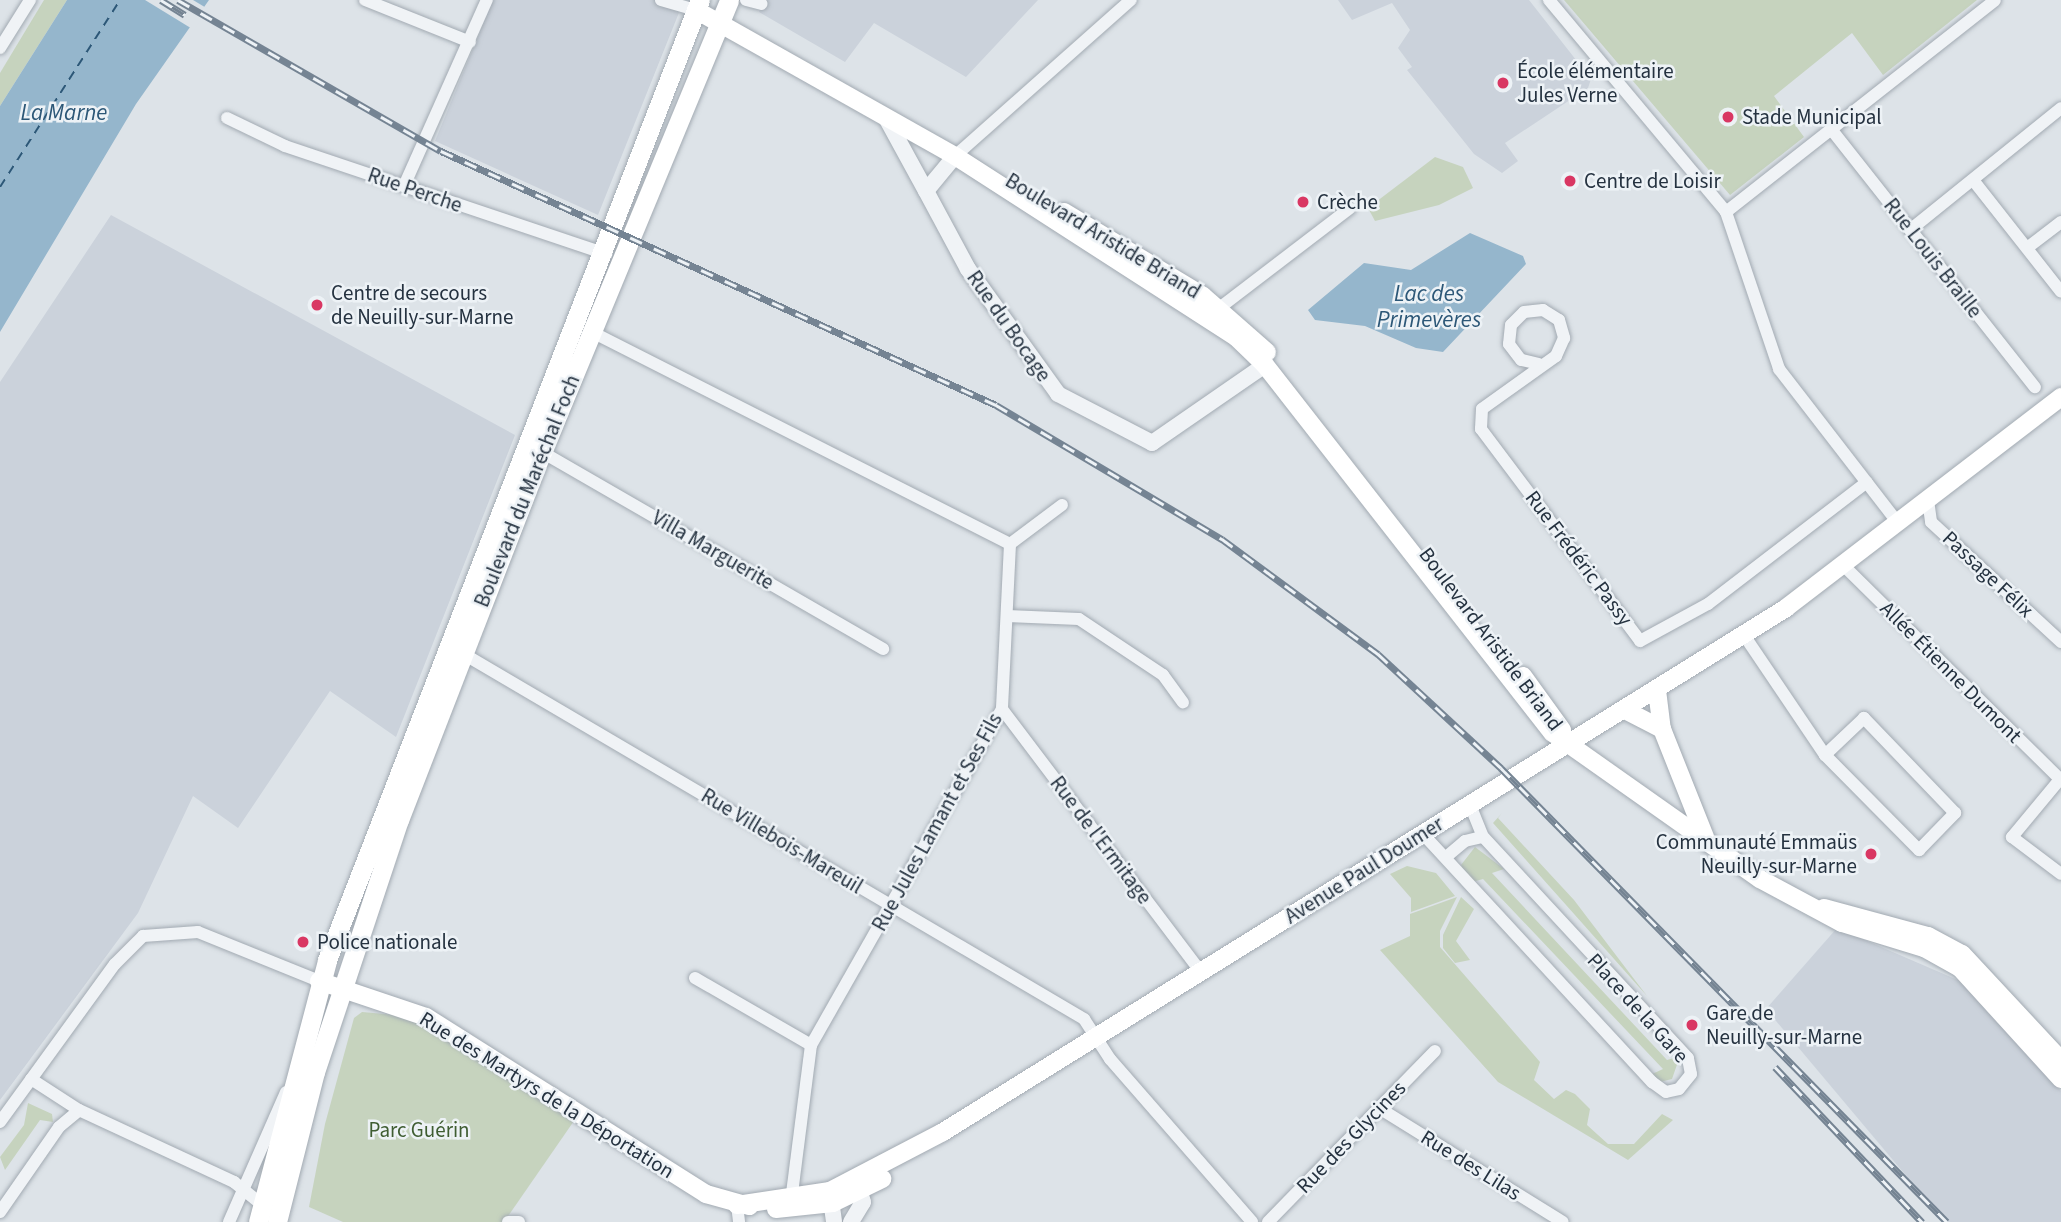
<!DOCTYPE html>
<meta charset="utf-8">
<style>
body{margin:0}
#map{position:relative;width:2061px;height:1222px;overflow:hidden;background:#dde3e8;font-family:"Source Sans 3",sans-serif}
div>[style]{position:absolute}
.built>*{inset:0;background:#cbd2db}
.green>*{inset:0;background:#c6d3be}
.water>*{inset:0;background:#95b6cc}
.pier>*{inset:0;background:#dde3e8}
.ferry>*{height:2px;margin-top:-1px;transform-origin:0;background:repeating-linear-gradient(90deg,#2c5777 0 9px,transparent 0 16px)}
.roads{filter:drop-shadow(0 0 2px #a2aab2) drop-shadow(0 0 2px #a2aab2)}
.minor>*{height:12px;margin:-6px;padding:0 6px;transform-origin:6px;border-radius:6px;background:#f0f3f6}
.tertiary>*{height:16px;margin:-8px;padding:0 8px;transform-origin:8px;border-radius:8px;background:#f0f3f6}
.secondary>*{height:18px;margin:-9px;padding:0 9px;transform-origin:9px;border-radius:9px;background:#fff}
.primary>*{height:19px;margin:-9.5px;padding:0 9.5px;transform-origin:9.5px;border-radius:9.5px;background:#fff}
.rail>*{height:7px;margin-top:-3.5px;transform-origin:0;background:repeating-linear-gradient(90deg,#edf2f6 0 13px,#758493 0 26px);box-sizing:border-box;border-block:2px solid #758493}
.dots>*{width:19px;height:19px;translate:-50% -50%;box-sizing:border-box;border:4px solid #edf2f6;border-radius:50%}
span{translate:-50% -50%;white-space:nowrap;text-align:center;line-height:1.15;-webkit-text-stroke:5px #edf2f6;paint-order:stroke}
.poi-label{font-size:21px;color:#253240}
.left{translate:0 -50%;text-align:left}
.right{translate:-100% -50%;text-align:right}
.street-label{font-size:21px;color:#253240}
.park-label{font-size:21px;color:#3f5d32}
.water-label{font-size:23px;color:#2c5777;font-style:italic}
</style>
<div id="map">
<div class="built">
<div style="clip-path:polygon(493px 0,684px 0,598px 215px,435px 141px)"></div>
<div style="clip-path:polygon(764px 0,1038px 0,966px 77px,874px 23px,845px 62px,759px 12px)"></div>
<div style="clip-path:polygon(1338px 0,1529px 0,1591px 79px,1588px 88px,1505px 143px,1518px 161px,1502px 173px,1474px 154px,1407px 70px,1412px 67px,1398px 48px,1410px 30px,1392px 3px,1352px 20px)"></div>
<div style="clip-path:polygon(111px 215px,515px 435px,396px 737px,330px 691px,238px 828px,193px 796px,138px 913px,0 1100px,0 382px)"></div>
<div style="clip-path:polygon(1837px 928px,1960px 981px,2061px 1091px,2061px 1222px,1945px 1222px,1766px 1009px)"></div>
</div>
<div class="green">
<div style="clip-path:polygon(44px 0,67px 0,0 106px,0 73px)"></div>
<div style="clip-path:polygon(1564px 0,1977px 0,1883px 75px,1852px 33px,1774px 96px,1804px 137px,1730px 195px)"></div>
<div style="clip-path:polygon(1435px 157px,1463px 167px,1473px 188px,1439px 205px,1375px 221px,1368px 208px)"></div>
<div style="clip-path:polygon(1502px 813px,1498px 818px,1574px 900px,1647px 996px,1493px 823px)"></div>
<div style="clip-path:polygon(1475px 847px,1504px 869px,1492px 873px,1667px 1060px,1680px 1056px,1672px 1079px,1660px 1082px,1650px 1075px,1663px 1069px,1483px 879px,1469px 883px,1461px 865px)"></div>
<div style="clip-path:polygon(1407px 866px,1436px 873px,1455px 896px,1411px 912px,1411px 898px,1390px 874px)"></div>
<div style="clip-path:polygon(1457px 897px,1440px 931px,1440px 947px,1540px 1062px,1534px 1080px,1554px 1099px,1566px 1090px,1575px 1094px,1590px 1109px,1587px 1125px,1608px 1144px,1634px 1144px,1662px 1114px,1673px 1120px,1628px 1160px,1498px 1082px,1380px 950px,1410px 936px,1410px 914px)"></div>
<div style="clip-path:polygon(1461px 897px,1474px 909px,1456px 941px,1470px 960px,1455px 963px,1443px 948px,1443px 935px)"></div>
<div style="clip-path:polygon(362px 1012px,407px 1016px,576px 1118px,504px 1222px,343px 1222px,309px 1207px,325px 1124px,354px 1018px)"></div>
<div style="clip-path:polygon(28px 1103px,52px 1114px,53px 1122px,40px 1120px,5px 1170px,0 1157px,24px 1125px)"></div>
</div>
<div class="water">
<div style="clip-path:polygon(67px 0,209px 0,136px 104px,0 332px,0 106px)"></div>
<div style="clip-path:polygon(1470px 233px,1523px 256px,1526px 264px,1443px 352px,1416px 348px,1365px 326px,1315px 320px,1308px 310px,1364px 263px,1411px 270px)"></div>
</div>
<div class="pier">
<div style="clip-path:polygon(145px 0,193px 0,208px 9px,194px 30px)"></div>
</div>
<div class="ferry">
<div style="left:0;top:187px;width:222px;rotate:-57.3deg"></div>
</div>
<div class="roads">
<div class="minor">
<div style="left:365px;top:0;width:113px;rotate:21.8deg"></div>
<div style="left:661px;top:0;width:36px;rotate:16deg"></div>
<div style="left:746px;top:0;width:16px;rotate:14deg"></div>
<div style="left:1549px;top:0;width:276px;rotate:50.1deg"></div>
<div style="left:1726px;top:212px;width:166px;rotate:71.3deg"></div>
<div style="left:1779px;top:369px;width:195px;rotate:52.3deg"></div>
<div style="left:0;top:48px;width:57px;rotate:-58deg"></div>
<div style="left:227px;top:118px;width:64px;rotate:25.8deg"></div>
<div style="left:285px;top:146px;width:339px;rotate:18.6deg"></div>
<div style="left:1831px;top:129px;width:329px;rotate:51.7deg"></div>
<div style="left:955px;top:156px;width:235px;rotate:-41.6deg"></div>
<div style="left:1973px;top:180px;width:142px;rotate:51.8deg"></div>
<div style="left:404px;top:186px;width:204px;rotate:-66deg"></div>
<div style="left:1726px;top:212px;width:342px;rotate:-38.2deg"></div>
<div style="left:1910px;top:230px;width:194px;rotate:-38.9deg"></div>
<div style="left:2027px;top:248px;width:43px;rotate:-37.4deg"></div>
<div style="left:1214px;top:312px;width:171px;rotate:-37.4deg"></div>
<div style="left:592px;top:332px;width:469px;rotate:26.9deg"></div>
<div style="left:1010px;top:544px;width:165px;rotate:92.8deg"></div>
<div style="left:1002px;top:709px;width:386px;rotate:119.6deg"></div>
<div style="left:811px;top:1045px;width:158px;rotate:97.3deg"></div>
<div style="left:1539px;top:364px;width:18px;rotate:-167deg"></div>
<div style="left:1521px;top:360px;width:20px;rotate:-127deg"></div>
<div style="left:1509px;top:344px;width:19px;rotate:-84deg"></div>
<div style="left:1511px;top:325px;width:18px;rotate:-45deg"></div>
<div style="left:1524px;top:312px;width:19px;rotate:-6deg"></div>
<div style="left:1543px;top:310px;width:19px;rotate:32deg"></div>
<div style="left:1559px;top:320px;width:19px;rotate:74deg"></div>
<div style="left:1564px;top:338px;width:20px;rotate:114deg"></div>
<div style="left:1556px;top:356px;width:91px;rotate:144.4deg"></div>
<div style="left:1482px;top:409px;width:20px;rotate:93deg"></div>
<div style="left:1481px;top:429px;width:265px;rotate:53.1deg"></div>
<div style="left:1640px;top:641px;width:77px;rotate:-28.6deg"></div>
<div style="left:1708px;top:604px;width:200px;rotate:-37.5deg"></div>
<div style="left:542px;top:452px;width:394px;rotate:30deg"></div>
<div style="left:1928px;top:500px;width:22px;rotate:82deg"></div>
<div style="left:1931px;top:522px;width:177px;rotate:42.7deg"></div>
<div style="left:1010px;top:544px;width:65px;rotate:-36.9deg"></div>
<div style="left:1843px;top:565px;width:305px;rotate:44.6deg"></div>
<div style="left:1007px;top:616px;width:72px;rotate:2.4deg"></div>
<div style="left:1079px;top:619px;width:101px;rotate:33.7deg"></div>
<div style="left:1163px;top:675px;width:34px;rotate:54deg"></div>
<div style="left:1744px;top:635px;width:145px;rotate:56deg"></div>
<div style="left:1825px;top:755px;width:134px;rotate:45.3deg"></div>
<div style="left:1919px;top:850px;width:52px;rotate:-45.8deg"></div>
<div style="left:1955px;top:813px;width:132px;rotate:-133.8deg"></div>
<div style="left:1864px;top:718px;width:54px;rotate:136.5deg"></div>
<div style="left:462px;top:653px;width:722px;rotate:30.47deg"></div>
<div style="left:1084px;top:1019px;width:48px;rotate:57deg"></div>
<div style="left:1110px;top:1059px;width:216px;rotate:48.9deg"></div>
<div style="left:1002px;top:709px;width:328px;rotate:52.9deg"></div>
<div style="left:2061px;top:778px;width:77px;rotate:129.7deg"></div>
<div style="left:2012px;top:837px;width:61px;rotate:37.1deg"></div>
<div style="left:1423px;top:834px;width:338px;rotate:47.3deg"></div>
<div style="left:1652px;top:1082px;width:17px;rotate:36deg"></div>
<div style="left:1666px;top:1092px;width:13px;rotate:-13deg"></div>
<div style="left:1679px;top:1089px;width:19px;rotate:-51deg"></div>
<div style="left:1691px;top:1074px;width:16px;rotate:-101deg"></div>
<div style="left:1688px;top:1058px;width:301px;rotate:-132.8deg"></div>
<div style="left:1483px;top:837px;width:35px;rotate:-112deg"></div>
<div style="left:1446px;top:857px;width:25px;rotate:-40deg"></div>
<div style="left:1465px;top:841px;width:18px;rotate:-13deg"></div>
<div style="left:695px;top:978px;width:134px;rotate:30deg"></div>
<div style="left:31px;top:1079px;width:57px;rotate:32.9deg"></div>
<div style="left:79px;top:1110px;width:171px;rotate:24.9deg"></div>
<div style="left:234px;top:1182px;width:35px;rotate:39deg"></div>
<div style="left:1379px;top:1108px;width:216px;rotate:31.8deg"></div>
<div style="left:0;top:1122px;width:195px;rotate:-54deg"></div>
<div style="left:115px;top:964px;width:40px;rotate:-45deg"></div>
<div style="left:143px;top:936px;width:55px;rotate:-4.2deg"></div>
<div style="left:198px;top:932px;width:131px;rotate:22deg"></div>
<div style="left:737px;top:1205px;width:17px;rotate:83deg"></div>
<div style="left:0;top:1212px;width:103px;rotate:-55.2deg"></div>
<div style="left:59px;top:1127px;width:26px;rotate:-40deg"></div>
<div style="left:229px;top:1222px;width:142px;rotate:-66.3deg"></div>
<div style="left:508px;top:1222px;width:11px"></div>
<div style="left:1268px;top:1222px;width:239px;rotate:-45.7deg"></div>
</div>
<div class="tertiary">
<div style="left:885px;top:116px;width:85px;rotate:61.3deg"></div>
<div style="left:955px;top:156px;width:45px;rotate:129.6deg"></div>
<div style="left:926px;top:191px;width:89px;rotate:61.7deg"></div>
<div style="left:968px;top:269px;width:154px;rotate:54.2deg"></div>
<div style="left:1058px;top:394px;width:106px;rotate:27.5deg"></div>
<div style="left:1152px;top:443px;width:137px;rotate:-34.6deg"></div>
<div style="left:830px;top:1193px;width:29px;rotate:82deg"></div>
<div style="left:851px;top:1222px;width:23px;rotate:-59deg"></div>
<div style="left:863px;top:1202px;width:22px;rotate:-108deg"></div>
</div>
<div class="secondary">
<div style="left:696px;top:10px;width:297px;rotate:29.4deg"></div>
<div style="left:955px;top:156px;width:334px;rotate:32.8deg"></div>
<div style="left:1236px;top:337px;width:40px;rotate:44deg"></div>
<div style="left:1265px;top:365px;width:467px;rotate:52deg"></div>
<div style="left:1553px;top:733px;width:253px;rotate:35.2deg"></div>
<div style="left:1760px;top:879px;width:93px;rotate:28.2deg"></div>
<div style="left:1842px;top:923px;width:86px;rotate:17deg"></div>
<div style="left:1924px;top:948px;width:41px;rotate:29.1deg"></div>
<div style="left:1960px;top:968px;width:150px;rotate:47.7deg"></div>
<div style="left:1064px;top:212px;width:162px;rotate:31.1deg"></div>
<div style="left:1203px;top:296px;width:85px;rotate:41.2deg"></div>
<div style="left:1523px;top:676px;width:67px;rotate:54.2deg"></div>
<div style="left:1657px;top:690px;width:39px;rotate:83deg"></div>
<div style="left:1662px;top:729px;width:122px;rotate:68.3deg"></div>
<div style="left:1625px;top:710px;width:42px;rotate:27.2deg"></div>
<div style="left:1824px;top:908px;width:108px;rotate:15.1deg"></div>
<div style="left:1928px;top:936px;width:38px;rotate:28deg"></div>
<div style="left:1962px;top:954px;width:145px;rotate:47deg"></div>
<div style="left:319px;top:981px;width:113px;rotate:18.6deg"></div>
<div style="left:426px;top:1017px;width:331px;rotate:32.3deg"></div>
<div style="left:706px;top:1194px;width:45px;rotate:15.6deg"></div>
<div style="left:737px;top:1205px;width:94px;rotate:-8.6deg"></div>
<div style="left:830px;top:1191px;width:127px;rotate:-27.6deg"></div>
<div style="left:943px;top:1132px;width:993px;rotate:-31.86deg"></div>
<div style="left:1786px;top:608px;width:347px;rotate:-37.5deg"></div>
<div style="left:776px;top:1209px;width:57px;rotate:-6deg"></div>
<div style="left:833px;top:1203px;width:55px;rotate:-26.1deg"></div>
</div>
<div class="primary">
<div style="left:258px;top:1222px;width:271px;rotate:-75.2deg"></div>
<div style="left:327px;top:960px;width:1030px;rotate:-68.77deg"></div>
<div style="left:277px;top:1222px;width:155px;rotate:-75.8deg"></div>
<div style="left:315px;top:1072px;width:266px;rotate:-71.6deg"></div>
<div style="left:399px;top:820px;width:395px;rotate:-68.8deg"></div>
<div style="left:542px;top:452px;width:489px;rotate:-67.5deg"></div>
</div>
</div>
<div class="rail">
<div style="left:161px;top:0;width:28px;rotate:32deg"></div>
<div style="left:178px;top:0;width:303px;rotate:29.9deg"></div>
<div style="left:441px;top:151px;width:610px;rotate:24.59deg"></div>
<div style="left:996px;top:405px;width:263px;rotate:30.7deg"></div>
<div style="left:1222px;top:539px;width:194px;rotate:36.4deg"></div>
<div style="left:1378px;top:654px;width:168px;rotate:42.8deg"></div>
<div style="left:1501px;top:768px;width:636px;rotate:45.51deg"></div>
<div style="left:1775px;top:1067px;width:214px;rotate:46.5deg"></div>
</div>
<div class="dots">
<div style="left:1503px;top:83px;background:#d93763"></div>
<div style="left:1728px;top:117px;background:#d93763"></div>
<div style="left:1570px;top:181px;background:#d93763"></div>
<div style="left:1303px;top:202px;background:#d93763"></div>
<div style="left:317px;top:305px;background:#d93763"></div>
<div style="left:1871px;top:854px;background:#d93763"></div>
<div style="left:303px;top:942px;background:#d93763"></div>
<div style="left:1692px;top:1025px;background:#d93763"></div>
</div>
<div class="poi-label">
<span class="left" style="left:1517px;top:83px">École élémentaire<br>Jules Verne</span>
<span class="left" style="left:1742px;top:117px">Stade Municipal</span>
<span class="left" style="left:1584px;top:181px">Centre de Loisir</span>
<span class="left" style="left:1317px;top:202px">Crèche</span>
<span class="left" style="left:331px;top:305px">Centre de secours<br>de Neuilly-sur-Marne</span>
<span class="right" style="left:1857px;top:854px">Communauté Emmaüs<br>Neuilly-sur-Marne</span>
<span class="left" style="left:317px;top:942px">Police nationale</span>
<span class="left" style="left:1706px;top:1025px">Gare de<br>Neuilly-sur-Marne</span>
</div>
<div class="street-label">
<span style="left:415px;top:190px;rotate:19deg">Rue Perche</span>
<span style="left:1103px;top:236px;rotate:31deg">Boulevard Aristide Briand</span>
<span style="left:1933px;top:258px;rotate:52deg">Rue Louis Braille</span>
<span style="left:1009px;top:326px;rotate:55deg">Rue du Bocage</span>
<span style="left:527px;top:491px;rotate:-68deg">Boulevard du Maréchal Foch</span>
<span style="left:713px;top:550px;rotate:30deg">Villa Marguerite</span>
<span style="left:1579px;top:558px;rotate:53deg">Rue Frédéric Passy</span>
<span style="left:1988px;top:574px;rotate:43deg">Passage Félix</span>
<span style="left:1491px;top:639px;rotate:53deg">Boulevard Aristide Briand</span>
<span style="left:1951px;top:672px;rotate:45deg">Allée Étienne Dumont</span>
<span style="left:937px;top:822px;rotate:-61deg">Rue Jules Lamant et Ses Fils</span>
<span style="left:1101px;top:840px;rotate:53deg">Rue de l'Ermitage</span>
<span style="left:782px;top:841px;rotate:31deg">Rue Villebois-Mareuil</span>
<span style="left:1364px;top:870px;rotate:-32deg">Avenue Paul Doumer</span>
<span style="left:1638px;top:1008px;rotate:48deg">Place de la Gare</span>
<span style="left:547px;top:1095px;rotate:32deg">Rue des Martyrs de la Déportation</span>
<span style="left:1351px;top:1137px;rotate:-46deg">Rue des Glycines</span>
<span style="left:1471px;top:1165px;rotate:32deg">Rue des Lilas</span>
</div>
<div class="park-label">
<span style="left:419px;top:1130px">Parc Guérin</span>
</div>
<div class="water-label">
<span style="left:64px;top:113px">La Marne</span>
<span style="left:1429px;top:307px">Lac des<br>Primevères</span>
</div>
</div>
